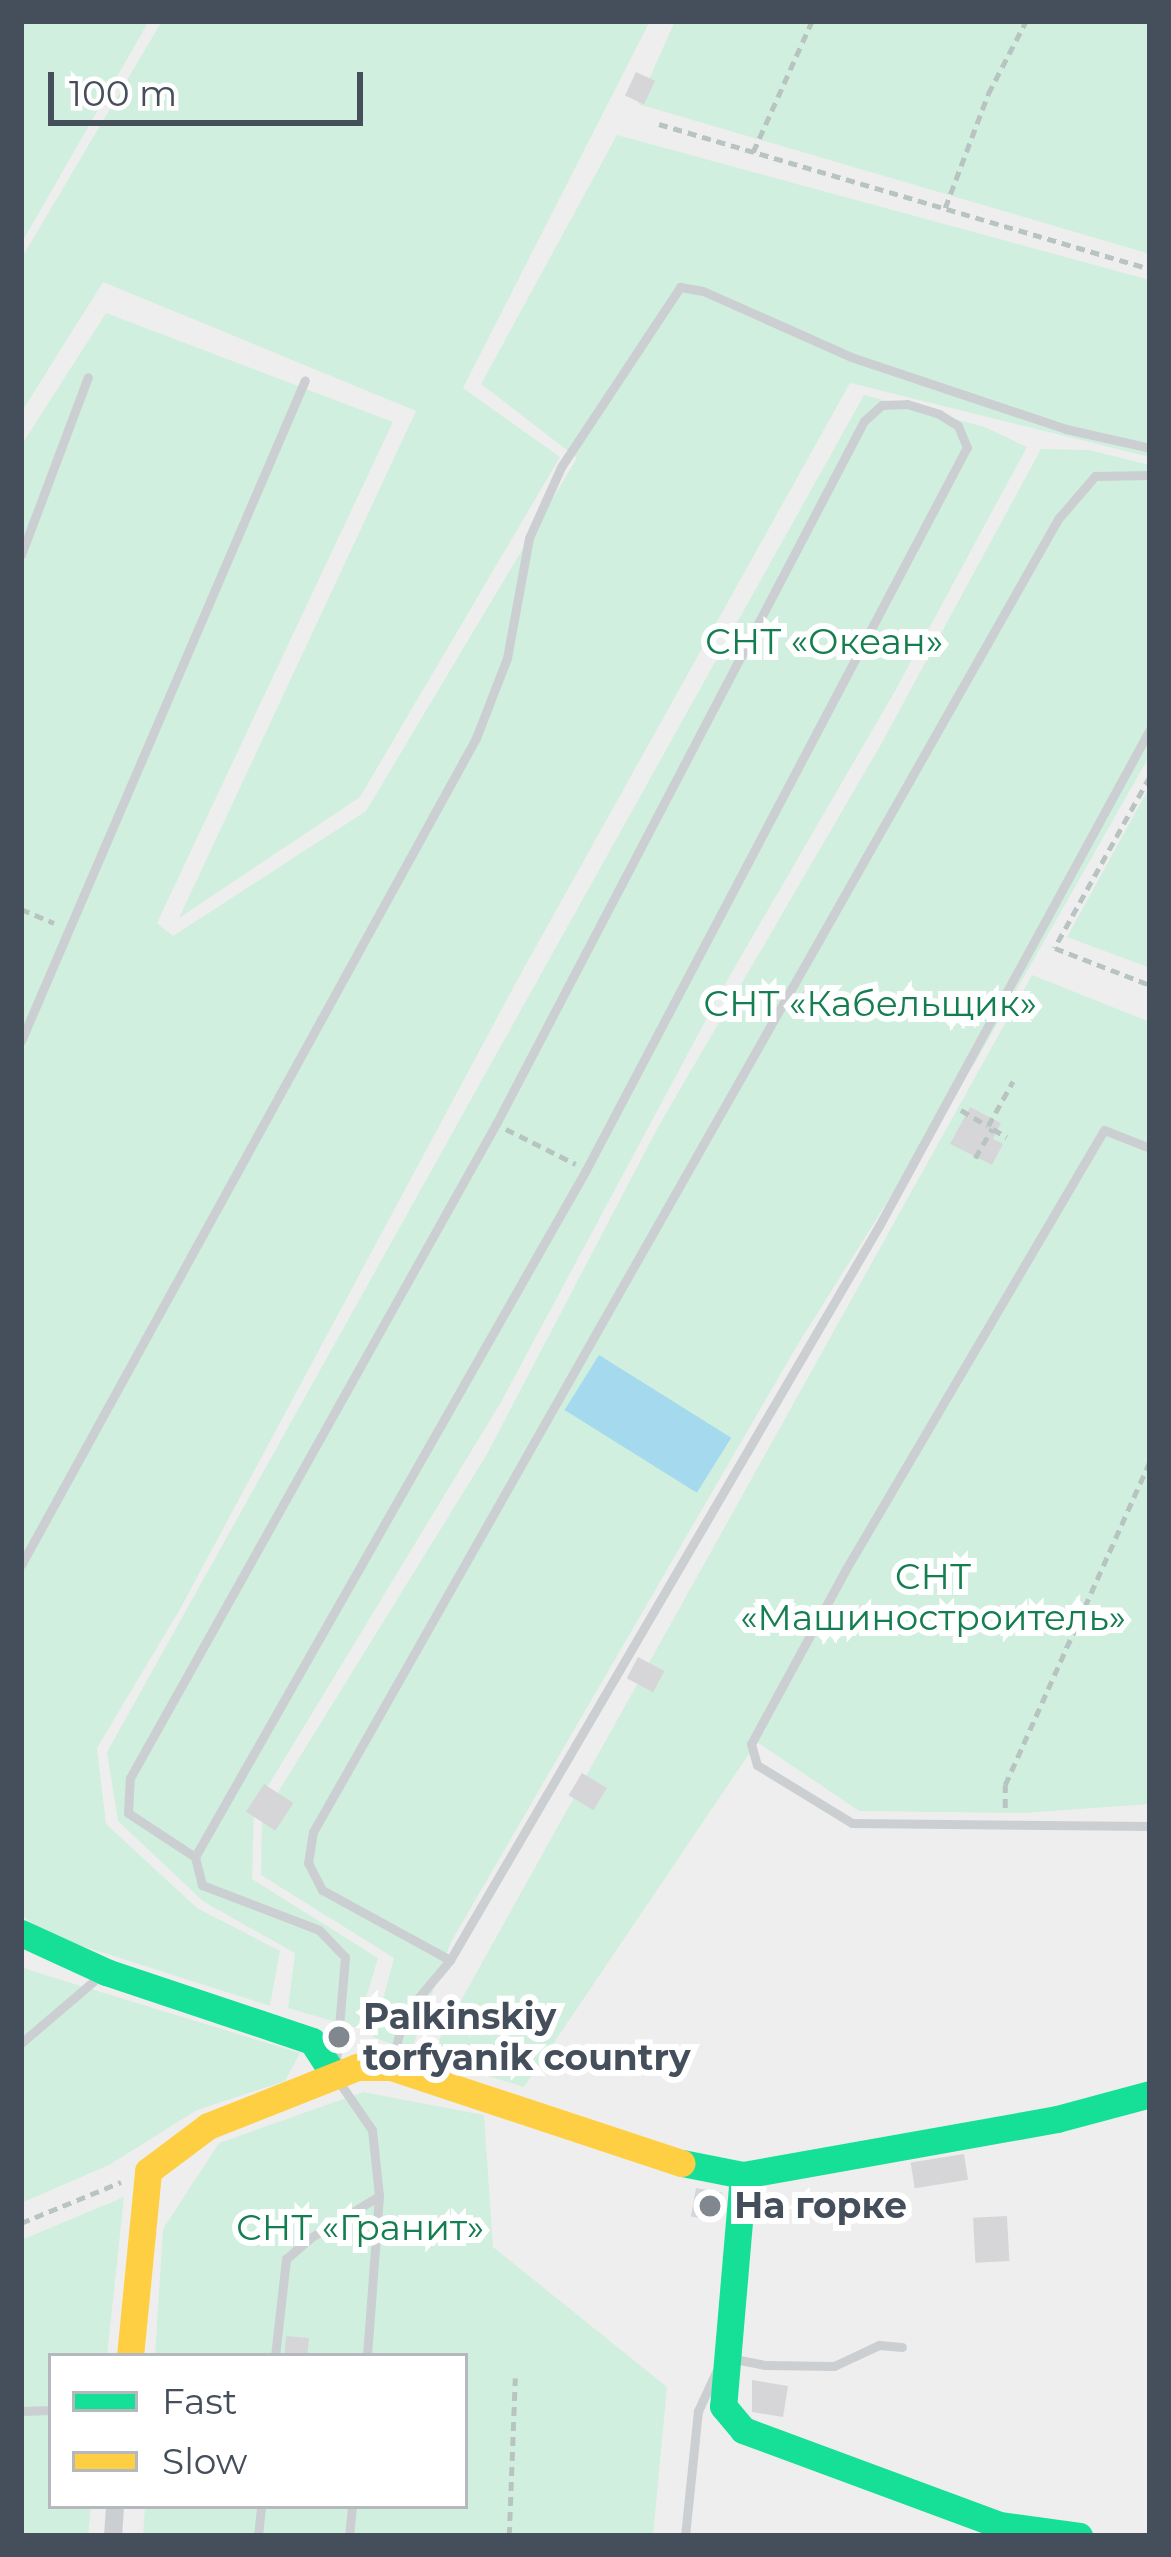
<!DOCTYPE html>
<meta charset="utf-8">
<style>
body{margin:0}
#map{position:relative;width:1171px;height:2557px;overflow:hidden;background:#efeeee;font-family:Montserrat,sans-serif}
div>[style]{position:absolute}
.green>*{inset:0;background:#d1efdf}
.water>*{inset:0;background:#a5daee;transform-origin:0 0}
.building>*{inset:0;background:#d6d6d8;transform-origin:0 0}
.path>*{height:4.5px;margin-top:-2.25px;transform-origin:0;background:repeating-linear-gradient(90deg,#b8c4c2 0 9px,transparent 0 15px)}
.lane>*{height:9px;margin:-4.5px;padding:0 4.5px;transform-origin:4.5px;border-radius:4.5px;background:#cccfd2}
.street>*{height:18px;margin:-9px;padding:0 9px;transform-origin:9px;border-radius:9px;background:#cccfd2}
.fast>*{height:27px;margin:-13.5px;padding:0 13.5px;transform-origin:13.5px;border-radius:13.5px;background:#16e098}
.slow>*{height:27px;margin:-13.5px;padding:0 13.5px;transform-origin:13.5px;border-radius:13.5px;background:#ffcf43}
.dots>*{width:33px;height:33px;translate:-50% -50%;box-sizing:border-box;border:6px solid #fff;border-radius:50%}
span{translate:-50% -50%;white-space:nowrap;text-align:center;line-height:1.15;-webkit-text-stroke:12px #fff;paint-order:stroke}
.park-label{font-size:36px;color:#147e50}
.poi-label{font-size:36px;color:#454f5b;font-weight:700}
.left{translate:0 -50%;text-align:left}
.frame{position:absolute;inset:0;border:24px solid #454f5b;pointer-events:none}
.legend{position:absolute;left:48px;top:2353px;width:420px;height:156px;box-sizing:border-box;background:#fff;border:3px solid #b5b9bd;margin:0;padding:15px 21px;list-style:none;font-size:36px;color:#454f5b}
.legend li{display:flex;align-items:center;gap:24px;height:60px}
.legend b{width:60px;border:3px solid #b5b9bd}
.scale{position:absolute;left:48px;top:72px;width:315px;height:54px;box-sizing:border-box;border:6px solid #454f5b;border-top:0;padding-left:15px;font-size:36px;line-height:42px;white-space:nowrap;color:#454f5b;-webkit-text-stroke:9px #fff;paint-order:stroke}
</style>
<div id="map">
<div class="green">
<div style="clip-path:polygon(21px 21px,149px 21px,21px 244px)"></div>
<div style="clip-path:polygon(162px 21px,650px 21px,463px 388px,560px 457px,360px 797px,179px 918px,416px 411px,103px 282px,21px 413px,21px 259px)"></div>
<div style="clip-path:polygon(675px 21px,1150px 21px,1150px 254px,638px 104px)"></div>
<div style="clip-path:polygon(617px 135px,1150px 280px,1150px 457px,850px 383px,519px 977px,179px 1611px,97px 1748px,106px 1824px,197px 1908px,280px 1951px,270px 2006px,51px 1936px,21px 1915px,21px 446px,106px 313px,393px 422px,157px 923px,173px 936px,366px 811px,577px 458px,481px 384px)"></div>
<div style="clip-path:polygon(864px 395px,985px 427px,1027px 447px,895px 691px,729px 977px,501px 1402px,254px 1809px,252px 1879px,378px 1958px,357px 2028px,288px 2008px,295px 1953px,204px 1902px,118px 1821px,107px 1752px)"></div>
<div style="clip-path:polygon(1041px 449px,1089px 450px,1150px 465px,1150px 755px,976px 1061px,798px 1344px,451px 1942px,411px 2051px,373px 2037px,394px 1958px,261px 1875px,262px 1818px,487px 1454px,658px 1127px,880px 746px)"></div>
<div style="clip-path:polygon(1150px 786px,1150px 968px,1067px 937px)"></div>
<div style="clip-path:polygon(1032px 975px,1150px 1022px,1150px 1804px,1024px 1813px,859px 1811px,757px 1742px,524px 2087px,429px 2058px)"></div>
<div style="clip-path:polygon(21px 1965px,29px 1970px,300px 2053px,285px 2081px,197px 2110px,109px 2165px,21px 2203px)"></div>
<div style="clip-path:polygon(363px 2092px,484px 2115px,493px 2247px,667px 2387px,653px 2536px,143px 2536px,145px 2506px,465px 2506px,465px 2356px,155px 2356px,163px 2229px,219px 2143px)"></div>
<div style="clip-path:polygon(124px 2197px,107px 2356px,51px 2356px,51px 2506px,91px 2506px,88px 2536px,21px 2536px,21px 2240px)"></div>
</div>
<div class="water">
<div style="left:599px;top:1355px;width:156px;height:65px;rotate:32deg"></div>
</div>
<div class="building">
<div style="left:636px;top:72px;width:21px;height:26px;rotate:25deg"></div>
<div style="left:807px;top:984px;width:25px;height:28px;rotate:27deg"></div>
<div style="clip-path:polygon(970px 1107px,1001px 1123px,993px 1139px,1003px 1144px,992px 1165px,950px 1144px)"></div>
<div style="left:638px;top:1657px;width:30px;height:24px;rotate:28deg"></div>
<div style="left:582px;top:1773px;width:29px;height:26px;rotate:31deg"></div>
<div style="left:264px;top:1784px;width:35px;height:33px;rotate:33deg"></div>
<div style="left:964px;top:2154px;width:26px;height:54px;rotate:81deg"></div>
<div style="left:696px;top:2188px;width:27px;height:29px;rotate:10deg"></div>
<div style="left:1007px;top:2216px;width:45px;height:34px;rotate:87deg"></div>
<div style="left:286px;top:2336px;width:23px;height:19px;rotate:5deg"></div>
<div style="clip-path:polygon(752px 2380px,788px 2386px,783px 2417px,752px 2412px)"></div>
</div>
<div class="path">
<div style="left:659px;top:124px;width:512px;rotate:16.45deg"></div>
<div style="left:753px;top:152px;width:144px;rotate:-65.8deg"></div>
<div style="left:945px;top:208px;width:122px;rotate:-69.3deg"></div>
<div style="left:988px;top:94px;width:82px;rotate:-62.5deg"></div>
<div style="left:1150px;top:777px;width:196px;rotate:119.1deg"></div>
<div style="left:1055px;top:948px;width:102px;rotate:21.3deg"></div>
<div style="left:21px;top:909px;width:36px;rotate:23deg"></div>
<div style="left:961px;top:1110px;width:31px;rotate:31deg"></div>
<div style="left:988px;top:1126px;width:51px;rotate:-60.9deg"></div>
<div style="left:506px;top:1129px;width:78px;rotate:26.6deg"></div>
<div style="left:993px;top:1129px;width:16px;rotate:30deg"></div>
<div style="left:975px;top:1158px;width:34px;rotate:-60deg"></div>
<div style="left:1005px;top:1808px;width:23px;rotate:-90deg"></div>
<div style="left:1005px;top:1785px;width:355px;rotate:-65.9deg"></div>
<div style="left:21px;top:2223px;width:108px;rotate:-22.3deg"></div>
<div style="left:509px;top:2536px;width:158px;rotate:-87.8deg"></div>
</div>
<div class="lane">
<div style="left:21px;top:555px;width:190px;rotate:-69.4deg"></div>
<div style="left:21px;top:1041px;width:719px;rotate:-66.75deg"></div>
<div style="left:1150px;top:1148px;width:49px;rotate:-158.6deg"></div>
<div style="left:1104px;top:1130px;width:509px;rotate:120.44deg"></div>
<div style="left:846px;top:1569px;width:199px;rotate:118.5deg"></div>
<div style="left:751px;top:1744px;width:22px;rotate:74deg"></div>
<div style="left:757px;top:1765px;width:111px;rotate:31.4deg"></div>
<div style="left:852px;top:1823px;width:298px;rotate:0.6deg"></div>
<div style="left:21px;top:1565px;width:944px;rotate:-61.18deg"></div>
<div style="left:476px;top:738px;width:86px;rotate:-68.8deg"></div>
<div style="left:507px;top:658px;width:122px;rotate:-79.6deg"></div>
<div style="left:529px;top:538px;width:78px;rotate:-65.7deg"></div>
<div style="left:561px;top:467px;width:216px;rotate:-56.5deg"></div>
<div style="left:680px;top:287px;width:23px;rotate:10deg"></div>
<div style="left:703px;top:291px;width:162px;rotate:24deg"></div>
<div style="left:851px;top:357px;width:227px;rotate:18.5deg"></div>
<div style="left:1066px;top:429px;width:86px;rotate:12.7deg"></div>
<div style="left:195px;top:1857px;width:80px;rotate:-146.7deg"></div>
<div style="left:128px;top:1813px;width:35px;rotate:-87deg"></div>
<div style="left:130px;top:1778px;width:749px;rotate:-60.77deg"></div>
<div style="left:496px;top:1124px;width:793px;rotate:-62.37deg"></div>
<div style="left:864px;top:421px;width:24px;rotate:-42deg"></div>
<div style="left:882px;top:405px;width:25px;rotate:-2deg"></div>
<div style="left:907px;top:404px;width:34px;rotate:17deg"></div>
<div style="left:939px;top:414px;width:22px;rotate:32deg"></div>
<div style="left:958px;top:426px;width:23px;rotate:67deg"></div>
<div style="left:967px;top:447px;width:817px;rotate:117.79deg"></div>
<div style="left:586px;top:1170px;width:790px;rotate:119.65deg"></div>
<div style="left:195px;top:1857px;width:29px;rotate:76deg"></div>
<div style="left:202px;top:1885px;width:125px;rotate:21deg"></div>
<div style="left:319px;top:1930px;width:37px;rotate:46deg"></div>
<div style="left:345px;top:1957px;width:106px;rotate:94.9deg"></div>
<div style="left:450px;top:1960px;width:146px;rotate:-151.3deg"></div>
<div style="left:322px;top:1890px;width:30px;rotate:-117deg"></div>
<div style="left:308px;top:1863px;width:31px;rotate:-81deg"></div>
<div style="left:313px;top:1832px;width:1510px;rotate:-60.43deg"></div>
<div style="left:1058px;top:519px;width:57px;rotate:-49.3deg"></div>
<div style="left:1095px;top:476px;width:55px;rotate:-1deg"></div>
<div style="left:21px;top:2043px;width:105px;rotate:-40.4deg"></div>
<div style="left:392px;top:2062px;width:49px;rotate:-75.7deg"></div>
<div style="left:404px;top:2015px;width:72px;rotate:-50.1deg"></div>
<div style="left:450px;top:1960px;width:850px;rotate:-59.7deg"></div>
<div style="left:879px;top:1226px;width:566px;rotate:-61.4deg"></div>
<div style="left:337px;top:2079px;width:62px;rotate:55.5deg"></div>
<div style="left:372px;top:2130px;width:66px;rotate:83.9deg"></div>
<div style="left:379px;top:2196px;width:160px;rotate:94.3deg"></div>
<div style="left:275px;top:2356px;width:98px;rotate:-83.5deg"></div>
<div style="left:286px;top:2259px;width:32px;rotate:-41deg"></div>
<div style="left:310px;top:2238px;width:81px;rotate:-31.3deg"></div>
<div style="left:729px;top:2358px;width:37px;rotate:11deg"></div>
<div style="left:765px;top:2365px;width:69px;rotate:0.8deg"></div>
<div style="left:834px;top:2366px;width:50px;rotate:-25deg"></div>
<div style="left:879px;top:2345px;width:23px;rotate:5deg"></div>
<div style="left:21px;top:2411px;width:30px;rotate:-2deg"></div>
<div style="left:258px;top:2536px;width:30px;rotate:-84deg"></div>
<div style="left:349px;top:2536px;width:30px;rotate:-84deg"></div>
<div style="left:685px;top:2536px;width:126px;rotate:-84.1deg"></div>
<div style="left:698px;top:2411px;width:43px;rotate:-65.2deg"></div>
</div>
<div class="street">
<div style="left:113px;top:2536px;width:30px;rotate:-86deg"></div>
</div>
<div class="fast">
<div style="left:21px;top:1933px;width:94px;rotate:24.6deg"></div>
<div style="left:106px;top:1972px;width:217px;rotate:18.5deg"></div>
<div style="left:312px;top:2041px;width:40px;rotate:57.1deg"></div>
<div style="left:682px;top:2163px;width:62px;rotate:11.1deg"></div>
<div style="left:743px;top:2175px;width:319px;rotate:-10.1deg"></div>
<div style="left:1057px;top:2119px;width:96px;rotate:-15deg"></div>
<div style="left:743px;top:2175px;width:232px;rotate:94.9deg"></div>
<div style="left:723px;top:2406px;width:31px;rotate:50deg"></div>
<div style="left:743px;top:2430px;width:274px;rotate:20.3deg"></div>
<div style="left:1000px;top:2525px;width:80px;rotate:7.9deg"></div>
</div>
<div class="slow">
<div style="left:130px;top:2356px;width:186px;rotate:-84.4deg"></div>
<div style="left:148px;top:2171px;width:75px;rotate:-36.9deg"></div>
<div style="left:208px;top:2126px;width:160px;rotate:-21.6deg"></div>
<div style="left:357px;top:2067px;width:34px"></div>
<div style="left:391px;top:2067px;width:306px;rotate:18.3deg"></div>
</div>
<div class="dots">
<div style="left:339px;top:2037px;background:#80878e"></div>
<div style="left:710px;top:2206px;background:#80878e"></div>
</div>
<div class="park-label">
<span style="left:824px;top:642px">СНТ «Океан»</span>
<span style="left:870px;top:1004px">СНТ «Кабельщик»</span>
<span style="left:933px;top:1597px">СНТ<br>«Машиностроитель»</span>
<span style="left:360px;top:2228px">СНТ «Гранит»</span>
</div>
<div class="poi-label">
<span class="left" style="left:363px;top:2037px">Palkinskiy<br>torfyanik country</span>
<span class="left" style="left:734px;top:2206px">На горке</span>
</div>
<div class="frame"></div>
<ul class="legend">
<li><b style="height:15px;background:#16e098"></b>Fast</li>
<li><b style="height:15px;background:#ffcf43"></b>Slow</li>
</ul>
<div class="scale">100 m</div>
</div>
